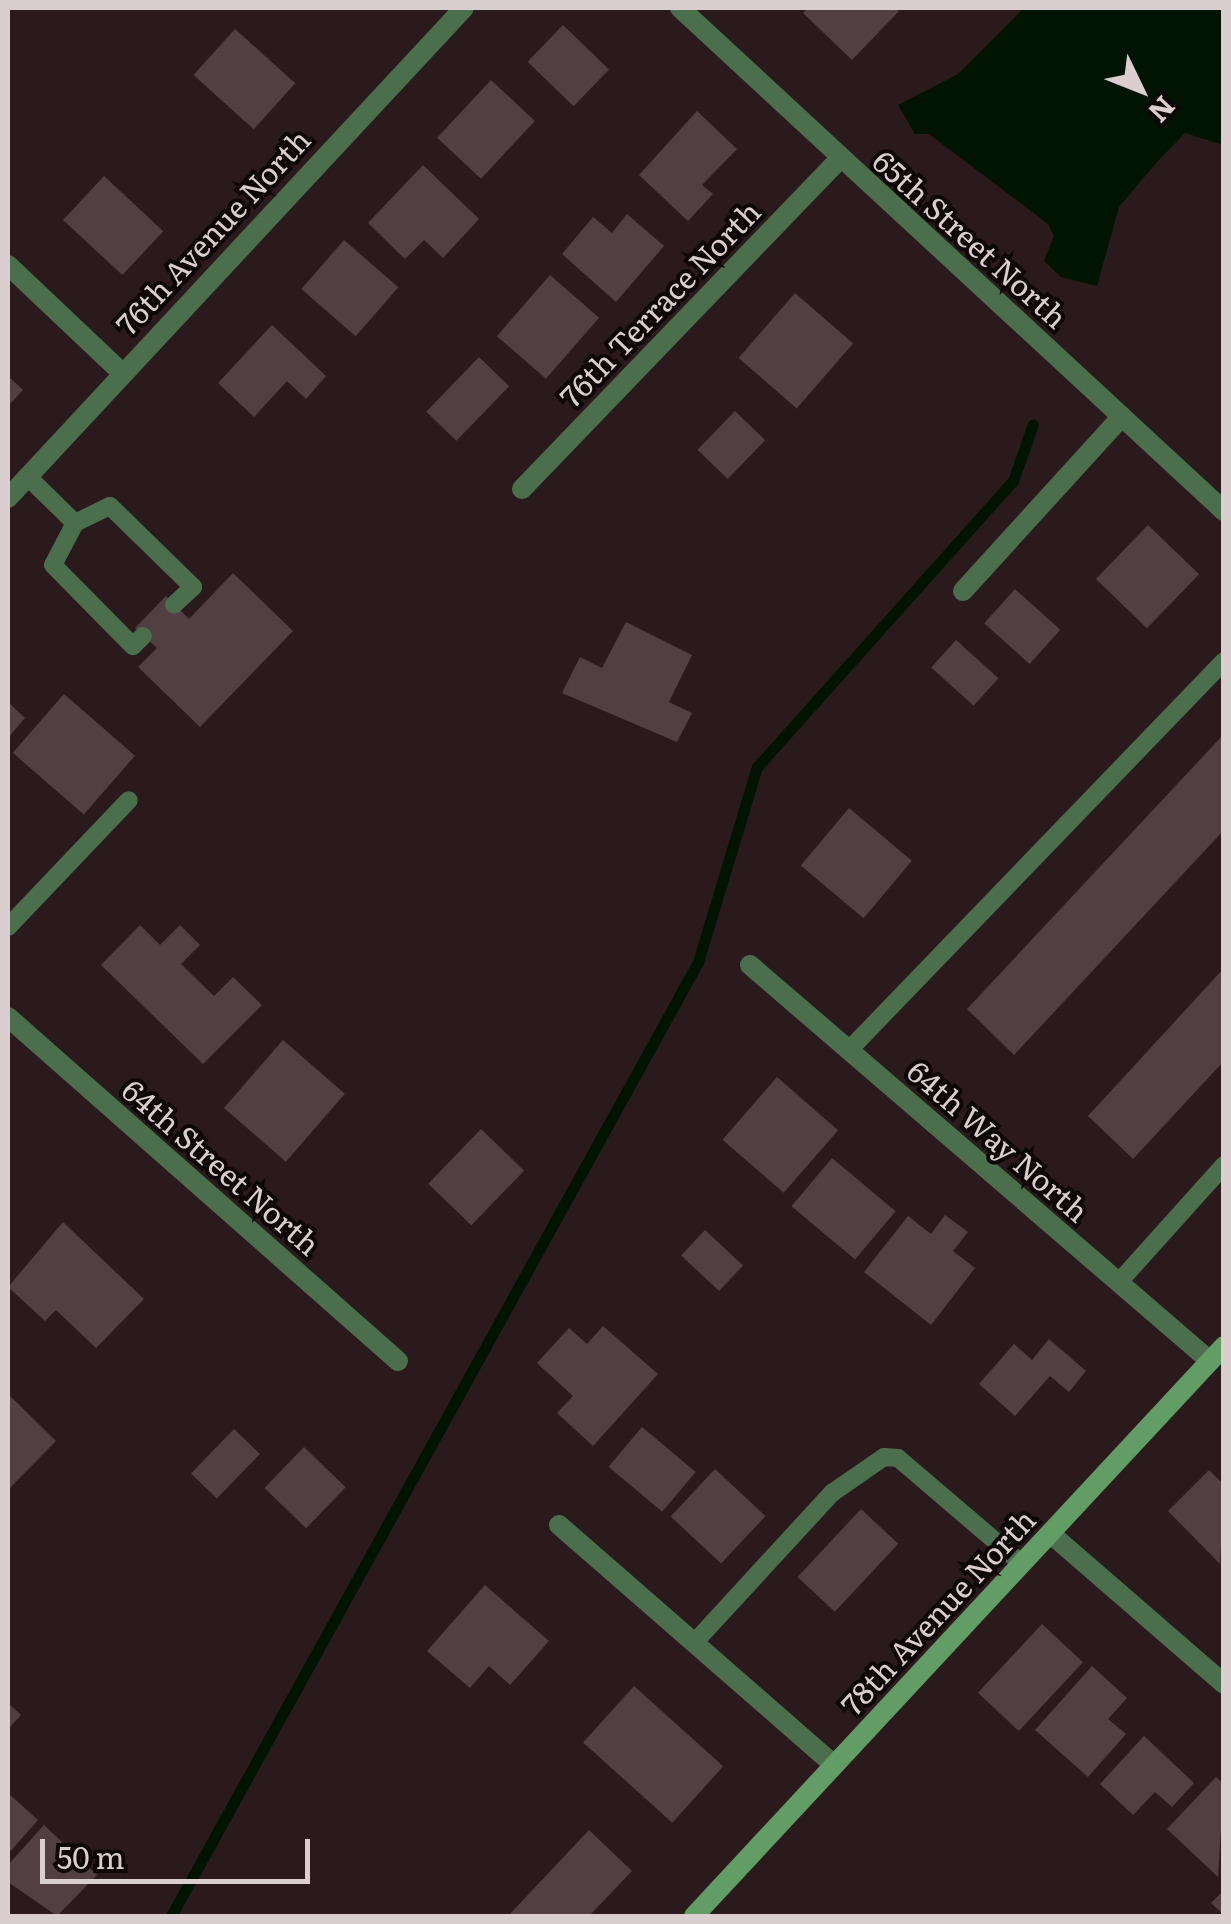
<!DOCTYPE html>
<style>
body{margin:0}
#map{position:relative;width:1231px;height:1924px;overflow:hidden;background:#2b1a1c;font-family:Literata,serif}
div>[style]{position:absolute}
.water>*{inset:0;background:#001401}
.stream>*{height:11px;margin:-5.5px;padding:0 5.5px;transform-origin:5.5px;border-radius:5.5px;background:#001401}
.building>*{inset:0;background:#523f41;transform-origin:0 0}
.lane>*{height:18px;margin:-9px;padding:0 9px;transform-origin:9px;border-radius:9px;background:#4b6f4c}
.street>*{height:20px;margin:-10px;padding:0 10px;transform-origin:10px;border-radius:10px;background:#4b6f4c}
.secondary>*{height:20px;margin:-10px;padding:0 10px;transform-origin:10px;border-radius:10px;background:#619d64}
span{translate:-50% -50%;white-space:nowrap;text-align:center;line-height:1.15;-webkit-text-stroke:8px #0e0708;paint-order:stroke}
.street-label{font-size:30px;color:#dacecf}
.frame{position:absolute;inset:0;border:10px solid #dacecf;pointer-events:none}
.north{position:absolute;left:1091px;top:40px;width:100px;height:100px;-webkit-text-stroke:8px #0e0708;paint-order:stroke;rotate:133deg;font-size:28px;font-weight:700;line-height:40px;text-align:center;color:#dacecf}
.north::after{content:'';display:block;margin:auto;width:35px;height:45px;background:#dacecf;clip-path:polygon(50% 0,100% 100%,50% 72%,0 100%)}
.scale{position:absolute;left:40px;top:1839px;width:270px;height:45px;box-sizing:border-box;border:5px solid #dacecf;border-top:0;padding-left:12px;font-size:30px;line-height:35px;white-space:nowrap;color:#dacecf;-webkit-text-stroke:8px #0e0708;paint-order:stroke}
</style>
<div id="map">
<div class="water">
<div style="clip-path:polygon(1024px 8px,1223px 8px,1223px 145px,1185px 133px,1157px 162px,1119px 207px,1097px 286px,1061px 277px,1044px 261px,1054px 236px,1048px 224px,929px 134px,915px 134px,898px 105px,958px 74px)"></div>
</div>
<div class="stream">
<div style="left:171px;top:1916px;width:1090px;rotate:-61.08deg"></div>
<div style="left:698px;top:962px;width:204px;rotate:-73.2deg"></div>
<div style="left:757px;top:767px;width:384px;rotate:-48.2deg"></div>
<div style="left:1013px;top:481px;width:60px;rotate:-70.7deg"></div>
</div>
<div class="building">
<div style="clip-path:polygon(808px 8px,895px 8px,899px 11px,852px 60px,803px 13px)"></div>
<div style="left:563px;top:25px;width:64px;height:51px;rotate:44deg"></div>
<div style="left:235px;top:29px;width:81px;height:62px;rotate:42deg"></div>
<div style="left:491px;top:80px;width:60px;height:79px;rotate:43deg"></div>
<div style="clip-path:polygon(697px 111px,737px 149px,702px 185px,713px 194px,688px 221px,639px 175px)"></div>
<div style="clip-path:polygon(423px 165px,479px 219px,443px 258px,424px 240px,405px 259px,368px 223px)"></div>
<div style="left:104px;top:176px;width:81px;height:60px;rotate:43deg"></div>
<div style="clip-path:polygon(627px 214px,664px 246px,616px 302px,562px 254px,593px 217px,612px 233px)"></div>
<div style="left:344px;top:240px;width:72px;height:65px;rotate:41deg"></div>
<div style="left:550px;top:275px;width:65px;height:81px;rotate:41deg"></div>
<div style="left:795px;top:293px;width:77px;height:86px;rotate:41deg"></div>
<div style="clip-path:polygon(272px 325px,326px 376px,306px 399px,287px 381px,254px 417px,218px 383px)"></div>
<div style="left:479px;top:357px;width:42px;height:76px;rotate:44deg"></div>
<div style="clip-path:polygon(8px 376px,23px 390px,8px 406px)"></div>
<div style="left:735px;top:411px;width:42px;height:54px;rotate:44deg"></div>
<div style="left:1148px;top:525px;width:71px;height:75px;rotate:44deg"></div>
<div style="clip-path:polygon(233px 573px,293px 631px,200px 727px,138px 667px,157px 648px,135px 628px,166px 596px,189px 619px)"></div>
<div style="left:1015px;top:589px;width:61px;height:46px;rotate:42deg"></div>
<div style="clip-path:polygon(626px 622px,692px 655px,669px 702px,692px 713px,677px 742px,562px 693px,580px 657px,602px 668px)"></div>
<div style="left:956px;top:640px;width:57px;height:37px;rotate:42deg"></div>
<div style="left:64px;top:694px;width:94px;height:78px;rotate:41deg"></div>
<div style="clip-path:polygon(8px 702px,25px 718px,8px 738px)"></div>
<div style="clip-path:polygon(1224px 734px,1224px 830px,1014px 1055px,967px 1009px)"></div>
<div style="left:849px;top:808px;width:82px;height:75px;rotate:40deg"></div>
<div style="clip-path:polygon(140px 925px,160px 945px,180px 925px,200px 945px,181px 964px,214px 996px,233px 977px,262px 1005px,203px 1064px,101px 965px)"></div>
<div style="clip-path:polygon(1224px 968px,1224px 1061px,1133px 1159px,1088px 1116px)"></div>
<div style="left:283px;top:1040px;width:82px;height:90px;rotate:41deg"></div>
<div style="left:777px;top:1077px;width:81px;height:83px;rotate:41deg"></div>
<div style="left:481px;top:1129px;width:60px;height:76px;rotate:44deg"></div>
<div style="left:832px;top:1158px;width:83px;height:63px;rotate:40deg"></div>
<div style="clip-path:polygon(945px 1215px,968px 1232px,953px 1251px,975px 1268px,931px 1325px,864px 1272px,908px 1216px,931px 1234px)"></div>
<div style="clip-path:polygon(63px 1222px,144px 1299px,96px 1348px,56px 1310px,45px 1321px,8px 1287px)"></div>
<div style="left:705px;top:1230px;width:52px;height:35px;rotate:43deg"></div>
<div style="clip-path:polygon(603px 1326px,658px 1374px,593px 1446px,557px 1413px,573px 1396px,537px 1363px,569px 1328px,587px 1344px)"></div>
<div style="clip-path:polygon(1049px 1339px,1086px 1371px,1069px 1392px,1050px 1376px,1015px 1416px,979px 1384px,1014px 1344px,1032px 1360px)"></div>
<div style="clip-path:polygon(8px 1394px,56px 1441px,8px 1490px)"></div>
<div style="left:642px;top:1427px;width:70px;height:52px;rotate:40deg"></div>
<div style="left:234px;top:1429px;width:36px;height:62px;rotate:44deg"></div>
<div style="left:304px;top:1447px;width:58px;height:57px;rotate:44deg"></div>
<div style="left:715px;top:1469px;width:69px;height:65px;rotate:43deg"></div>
<div style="clip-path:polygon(1209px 1470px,1224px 1485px,1220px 1564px,1168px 1511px)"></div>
<div style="left:861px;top:1509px;width:51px;height:93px;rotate:43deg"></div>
<div style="clip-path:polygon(485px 1585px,549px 1641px,510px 1685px,489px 1666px,470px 1688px,427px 1651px)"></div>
<div style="left:1042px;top:1624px;width:56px;height:94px;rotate:43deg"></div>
<div style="clip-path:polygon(1092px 1666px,1127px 1698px,1108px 1719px,1126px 1734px,1088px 1777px,1035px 1730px)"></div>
<div style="left:634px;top:1686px;width:120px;height:76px;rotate:42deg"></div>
<div style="clip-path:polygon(8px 1703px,21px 1715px,8px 1729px)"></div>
<div style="clip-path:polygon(1144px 1736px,1194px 1783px,1172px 1807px,1155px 1792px,1133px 1815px,1100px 1784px)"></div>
<div style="clip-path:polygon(1216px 1777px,1224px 1784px,1218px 1877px,1167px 1829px)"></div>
<div style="clip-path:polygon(8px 1793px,38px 1820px,8px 1854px)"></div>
<div style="clip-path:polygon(44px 1825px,97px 1875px,57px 1916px,8px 1882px,8px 1865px)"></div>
<div style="clip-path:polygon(589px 1830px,632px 1871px,589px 1916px,508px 1916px)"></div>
<div style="clip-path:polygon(1224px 1890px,1224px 1915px,1211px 1903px)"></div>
</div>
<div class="lane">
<div style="left:27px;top:476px;width:67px;rotate:44.4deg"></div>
<div style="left:75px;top:523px;width:47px;rotate:117.6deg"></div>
<div style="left:53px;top:565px;width:114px;rotate:45.4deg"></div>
<div style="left:133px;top:646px;width:14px;rotate:-45deg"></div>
<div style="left:75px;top:523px;width:39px;rotate:-26deg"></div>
<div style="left:110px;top:506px;width:116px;rotate:44.3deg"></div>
<div style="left:193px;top:587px;width:26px;rotate:137deg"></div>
<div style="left:8px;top:927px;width:175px;rotate:-46.4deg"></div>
<div style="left:849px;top:1050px;width:540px;rotate:-46.05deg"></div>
<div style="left:1119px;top:1282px;width:157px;rotate:-48.1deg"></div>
<div style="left:694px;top:1643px;width:204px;rotate:-47.4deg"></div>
<div style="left:832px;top:1493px;width:63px;rotate:-34.7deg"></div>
<div style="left:884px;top:1457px;width:14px;rotate:4deg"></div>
<div style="left:898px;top:1458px;width:163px;rotate:40.5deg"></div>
</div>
<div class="street">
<div style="left:680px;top:8px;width:741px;rotate:42.76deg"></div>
<div style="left:8px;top:265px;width:156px;rotate:43.4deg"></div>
<div style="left:522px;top:489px;width:458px;rotate:-46.1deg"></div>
<div style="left:8px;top:498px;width:669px;rotate:-47.06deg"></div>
<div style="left:963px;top:591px;width:236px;rotate:-47.7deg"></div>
<div style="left:750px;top:965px;width:607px;rotate:40.72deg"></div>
<div style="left:8px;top:1017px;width:520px;rotate:41.41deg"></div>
<div style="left:559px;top:1525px;width:365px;rotate:41.1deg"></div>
<div style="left:1051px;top:1534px;width:229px;rotate:40.9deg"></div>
</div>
<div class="secondary">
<div style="left:694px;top:1916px;width:778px;rotate:-47.08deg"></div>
</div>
<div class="street-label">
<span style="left:212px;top:231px;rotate:-47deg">76th Avenue North</span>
<span style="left:971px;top:238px;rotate:42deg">65th Street North</span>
<span style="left:659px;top:303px;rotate:-46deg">76th Terrace North</span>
<span style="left:999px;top:1140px;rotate:41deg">64th Way North</span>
<span style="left:222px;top:1166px;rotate:41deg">64th Street North</span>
<span style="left:937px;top:1611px;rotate:-47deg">78th Avenue North</span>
</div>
<div class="frame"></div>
<div class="north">N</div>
<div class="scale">50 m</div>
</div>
